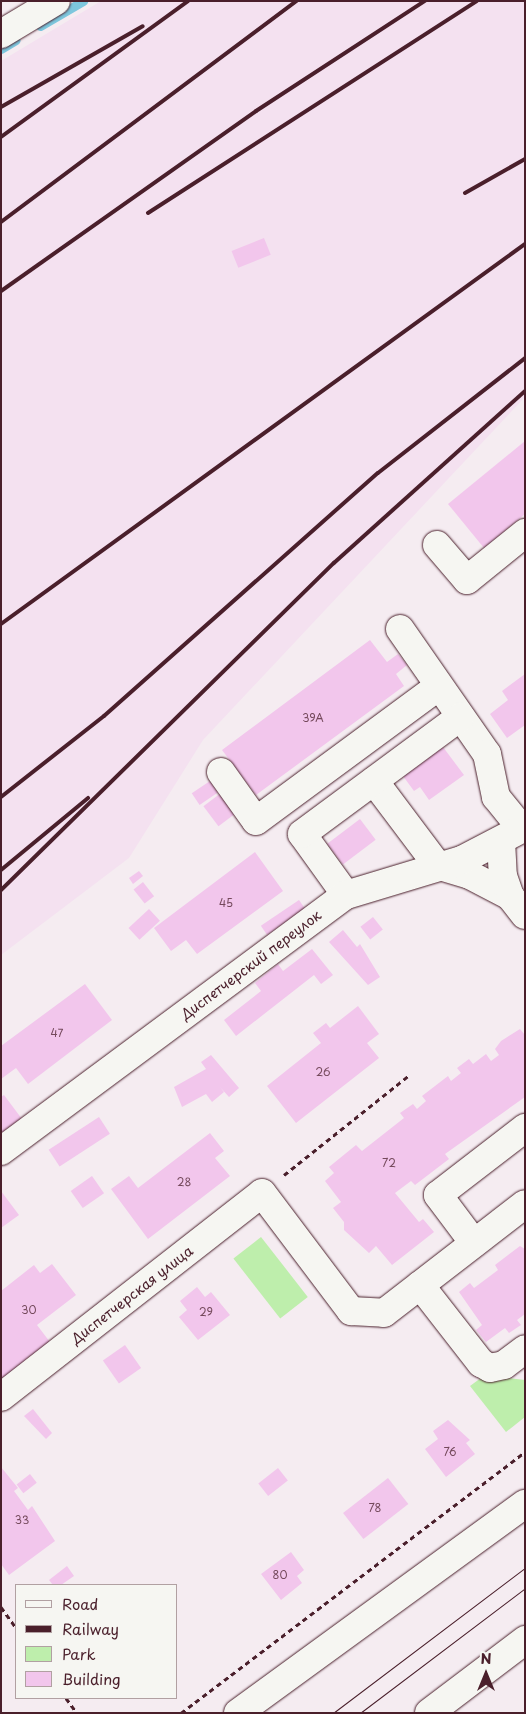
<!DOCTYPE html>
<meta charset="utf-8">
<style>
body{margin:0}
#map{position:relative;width:526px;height:1714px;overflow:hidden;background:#f5ecf1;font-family:"Playpen Sans",sans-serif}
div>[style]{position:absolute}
.built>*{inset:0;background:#f4e1f0}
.green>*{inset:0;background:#beeeac;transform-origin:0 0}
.stream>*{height:9px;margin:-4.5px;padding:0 4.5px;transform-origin:4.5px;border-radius:4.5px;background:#7dc7dd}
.building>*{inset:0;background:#f2c6ec;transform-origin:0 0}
.path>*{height:3px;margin-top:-1.5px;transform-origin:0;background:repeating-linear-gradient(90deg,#4a1f2b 0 5px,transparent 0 9px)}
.roads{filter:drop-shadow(0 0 1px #4a1f2b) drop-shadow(0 0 1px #4a1f2b)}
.minor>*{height:28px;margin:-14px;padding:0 14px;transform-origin:14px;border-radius:14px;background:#f6f6f2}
.major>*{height:28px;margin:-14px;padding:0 14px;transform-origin:14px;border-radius:14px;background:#f6f6f2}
.tram>*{height:1px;margin:-0.5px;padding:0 0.5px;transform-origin:0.5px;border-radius:0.5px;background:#4a1f2b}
.rail>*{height:4px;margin:-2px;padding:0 2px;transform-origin:2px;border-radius:2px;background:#4a1f2b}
span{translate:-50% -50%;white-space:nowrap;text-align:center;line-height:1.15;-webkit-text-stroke:5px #f6f6f2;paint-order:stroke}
.number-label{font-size:11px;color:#74495b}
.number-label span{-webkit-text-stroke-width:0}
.street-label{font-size:14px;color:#4a1f2b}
.frame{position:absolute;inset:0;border:2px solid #4a1f2b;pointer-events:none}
.legend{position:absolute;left:15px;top:1584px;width:162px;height:115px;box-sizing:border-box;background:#f6f6f2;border:1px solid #b1a0a2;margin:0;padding:6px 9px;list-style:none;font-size:15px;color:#4a1f2b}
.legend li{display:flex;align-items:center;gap:10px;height:25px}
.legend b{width:25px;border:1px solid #b1a0a2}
.north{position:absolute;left:461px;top:1649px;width:50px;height:50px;-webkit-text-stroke:4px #f6f6f2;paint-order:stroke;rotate:0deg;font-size:14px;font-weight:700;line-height:20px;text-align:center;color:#4a1f2b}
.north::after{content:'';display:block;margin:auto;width:18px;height:22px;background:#4a1f2b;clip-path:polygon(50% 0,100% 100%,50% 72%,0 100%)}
</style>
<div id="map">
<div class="built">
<div style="clip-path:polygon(101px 1px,525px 1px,525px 397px,203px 740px,129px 858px,1px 955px,1px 61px)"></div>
</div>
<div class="green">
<div style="left:261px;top:1237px;width:76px;height:35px;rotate:52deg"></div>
<div style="clip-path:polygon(485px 1375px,525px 1380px,525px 1417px,506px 1432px,470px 1386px)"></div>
</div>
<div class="stream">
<div style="left:40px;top:26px;width:50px;rotate:-30.2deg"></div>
<div style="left:1px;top:49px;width:17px;rotate:-31deg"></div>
</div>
<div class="building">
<div style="left:264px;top:238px;width:18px;height:35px;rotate:68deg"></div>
<div style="clip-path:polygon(525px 441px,525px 514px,484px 548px,448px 504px)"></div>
<div style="clip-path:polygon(370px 640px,387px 662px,398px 654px,407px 665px,396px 674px,404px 686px,256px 795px,222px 750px)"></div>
<div style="clip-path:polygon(525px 674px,525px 725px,507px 738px,490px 714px,508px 700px,502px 691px)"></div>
<div style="clip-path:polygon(440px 743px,464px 775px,429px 800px,420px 787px,414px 791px,400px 772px)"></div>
<div style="left:210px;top:781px;width:14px;height:22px;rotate:56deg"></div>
<div style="left:221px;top:793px;width:25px;height:22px;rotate:53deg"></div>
<div style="left:360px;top:819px;width:26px;height:41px;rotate:53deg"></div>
<div style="clip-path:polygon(255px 852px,283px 891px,197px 954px,186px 940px,171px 951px,154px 928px)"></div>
<div style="clip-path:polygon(139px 871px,143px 876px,133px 884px,129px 878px)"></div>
<div style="left:143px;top:882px;width:18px;height:12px;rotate:52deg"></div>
<div style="left:299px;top:900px;width:11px;height:46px;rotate:56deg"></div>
<div style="left:149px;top:909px;width:16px;height:28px;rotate:47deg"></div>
<div style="left:373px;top:917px;width:16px;height:16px;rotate:52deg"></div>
<div style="clip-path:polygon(343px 930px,357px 947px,360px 944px,380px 977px,368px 985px,329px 942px)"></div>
<div style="clip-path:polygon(312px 949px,333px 975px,321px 984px,314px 975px,236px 1036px,224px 1020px,261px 991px,255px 983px,278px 964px,283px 971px)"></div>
<div style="clip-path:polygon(85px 984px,112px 1020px,28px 1084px,16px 1068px,1px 1079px,1px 1046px)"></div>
<div style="clip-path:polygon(358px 1006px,379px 1034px,367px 1043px,379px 1058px,296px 1123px,267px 1086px,321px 1043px,313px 1033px,326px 1023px,330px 1028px)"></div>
<div style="clip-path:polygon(520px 1029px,525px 1035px,525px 1097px,445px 1154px,449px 1159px,415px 1185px,411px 1181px,395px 1193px,419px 1222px,423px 1219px,434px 1232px,392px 1265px,376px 1246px,369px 1253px,344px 1230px,344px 1222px,333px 1208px,341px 1202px,325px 1181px,334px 1173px,329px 1167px,356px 1145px,362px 1151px,404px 1118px,400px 1113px,413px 1104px,417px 1109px,426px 1101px,422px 1096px,448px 1076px,451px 1081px,461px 1073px,457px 1068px,469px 1059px,473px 1064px,486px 1054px,491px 1061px,499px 1055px,495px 1049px,501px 1041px)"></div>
<div style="clip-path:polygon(211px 1055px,239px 1088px,229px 1097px,220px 1087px,224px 1092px,212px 1102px,206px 1094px,182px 1107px,174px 1087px,206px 1069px,201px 1062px)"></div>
<div style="clip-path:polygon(4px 1095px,25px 1123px,1px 1137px,1px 1097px)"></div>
<div style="left:99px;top:1117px;width:20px;height:60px;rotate:57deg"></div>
<div style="clip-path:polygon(210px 1133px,224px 1151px,215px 1158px,230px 1176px,148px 1239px,111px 1189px,129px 1176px,138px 1188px)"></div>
<div style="left:92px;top:1176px;width:21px;height:26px;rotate:55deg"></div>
<div style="clip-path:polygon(1px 1191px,19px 1215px,1px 1228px)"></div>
<div style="clip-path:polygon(520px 1246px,525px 1249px,525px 1314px,517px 1320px,521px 1325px,509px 1333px,505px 1328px,486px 1342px,476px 1330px,482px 1325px,459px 1292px,470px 1283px,474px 1288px,498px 1270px,495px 1265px)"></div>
<div style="clip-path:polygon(52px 1264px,76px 1295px,37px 1325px,53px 1346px,1px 1386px,1px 1291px,34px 1265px,40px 1273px)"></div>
<div style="clip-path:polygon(197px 1287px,205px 1297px,211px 1292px,230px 1315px,198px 1340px,179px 1317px,187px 1310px,180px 1301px)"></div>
<div style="left:125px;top:1345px;width:28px;height:27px;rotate:55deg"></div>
<div style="clip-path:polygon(33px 1409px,52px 1433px,46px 1439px,24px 1416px)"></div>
<div style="clip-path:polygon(448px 1420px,470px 1440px,466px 1443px,475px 1454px,446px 1477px,425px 1449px,438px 1439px,433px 1431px)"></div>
<div style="clip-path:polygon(1px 1467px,18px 1488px,14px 1491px,28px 1510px,32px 1506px,55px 1541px,9px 1575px,1px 1564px)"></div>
<div style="left:278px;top:1468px;width:16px;height:25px;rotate:52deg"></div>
<div style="left:30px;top:1474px;width:11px;height:17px;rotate:52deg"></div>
<div style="left:388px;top:1478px;width:33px;height:57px;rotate:52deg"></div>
<div style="clip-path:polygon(291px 1552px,304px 1570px,297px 1576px,302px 1583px,281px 1600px,261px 1574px)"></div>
<div style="clip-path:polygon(67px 1566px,74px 1576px,61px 1585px,53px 1585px,49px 1580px)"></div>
</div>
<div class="path">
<div style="left:284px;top:1175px;width:159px;rotate:-38.6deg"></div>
<div style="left:1px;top:1607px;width:26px;rotate:54deg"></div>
<div style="left:66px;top:1698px;width:19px;rotate:54deg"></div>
<div style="left:181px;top:1713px;width:432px;rotate:-37.2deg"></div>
</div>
<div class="roads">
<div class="minor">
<div style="left:1px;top:34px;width:64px;rotate:-31deg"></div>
<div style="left:437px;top:545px;width:46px;rotate:49.4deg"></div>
<div style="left:467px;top:580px;width:75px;rotate:-39deg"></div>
<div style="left:400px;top:629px;width:152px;rotate:55.2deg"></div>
<div style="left:487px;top:754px;width:44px;rotate:78.2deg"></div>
<div style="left:496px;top:797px;width:41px;rotate:50.9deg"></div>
<div style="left:221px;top:772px;width:60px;rotate:54.5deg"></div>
<div style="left:256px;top:821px;width:227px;rotate:-36.4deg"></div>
<div style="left:374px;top:781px;width:105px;rotate:53.1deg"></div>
<div style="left:437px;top:865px;width:34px;rotate:17deg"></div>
<div style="left:470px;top:875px;width:45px;rotate:27.7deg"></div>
<div style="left:501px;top:841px;width:35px;rotate:87deg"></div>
<div style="left:503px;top:876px;width:21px;rotate:71deg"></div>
<div style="left:510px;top:896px;width:24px;rotate:52deg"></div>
<div style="left:346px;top:895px;width:75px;rotate:-125.8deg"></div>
<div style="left:302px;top:834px;width:197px;rotate:-36.5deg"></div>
<div style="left:1px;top:1151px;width:430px;rotate:-36.6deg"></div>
<div style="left:346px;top:895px;width:121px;rotate:-16.8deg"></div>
<div style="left:462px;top:860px;width:71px;rotate:-27.6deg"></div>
<div style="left:474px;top:1243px;width:60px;rotate:-126.9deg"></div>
<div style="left:438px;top:1195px;width:110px;rotate:-37.6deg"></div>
<div style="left:420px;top:1285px;width:99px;rotate:52deg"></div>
<div style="left:481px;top:1363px;width:10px;rotate:29deg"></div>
<div style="left:490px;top:1368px;width:14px;rotate:-12deg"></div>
<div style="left:504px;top:1365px;width:26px;rotate:-37deg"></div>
<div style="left:1px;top:1397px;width:331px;rotate:-38deg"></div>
<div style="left:262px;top:1193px;width:148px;rotate:53deg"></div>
<div style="left:351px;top:1311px;width:33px;rotate:3deg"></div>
<div style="left:384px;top:1313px;width:178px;rotate:-37.7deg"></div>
<div style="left:238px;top:1713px;width:355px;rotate:-36.1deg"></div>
</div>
<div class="major">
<div style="left:429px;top:1713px;width:121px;rotate:-37.2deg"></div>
</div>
</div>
<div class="tram">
<div style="left:333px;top:1713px;width:241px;rotate:-37.1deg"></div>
<div style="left:360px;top:1713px;width:207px;rotate:-37.1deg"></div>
</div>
<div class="rail">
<div style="left:1px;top:107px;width:163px;rotate:-29.7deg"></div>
<div style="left:1px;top:137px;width:231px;rotate:-36deg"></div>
<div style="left:465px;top:193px;width:69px;rotate:-29.5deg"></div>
<div style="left:148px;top:213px;width:391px;rotate:-32.8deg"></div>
<div style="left:1px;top:222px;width:369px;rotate:-36.8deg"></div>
<div style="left:1px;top:291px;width:312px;rotate:-35.2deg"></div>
<div style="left:256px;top:111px;width:202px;rotate:-33.1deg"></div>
<div style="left:1px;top:624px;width:647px;rotate:-35.95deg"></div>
<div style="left:1px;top:797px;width:131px;rotate:-38.2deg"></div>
<div style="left:104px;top:716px;width:366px;rotate:-41.6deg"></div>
<div style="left:378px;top:473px;width:187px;rotate:-38deg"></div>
<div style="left:1px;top:870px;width:113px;rotate:-39.6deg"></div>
<div style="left:1px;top:890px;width:467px;rotate:-44.5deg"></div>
<div style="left:334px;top:563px;width:257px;rotate:-42deg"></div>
</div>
<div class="number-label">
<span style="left:313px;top:718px">39А</span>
<span style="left:226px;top:903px">45</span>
<span style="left:57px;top:1033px">47</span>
<span style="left:323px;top:1072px">26</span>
<span style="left:389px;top:1163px">72</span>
<span style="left:184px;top:1182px">28</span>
<span style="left:29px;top:1310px">30</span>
<span style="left:206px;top:1312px">29</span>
<span style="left:450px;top:1452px">76</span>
<span style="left:375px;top:1508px">78</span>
<span style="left:22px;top:1520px">33</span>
<span style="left:280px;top:1575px">80</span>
</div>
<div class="street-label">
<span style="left:251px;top:965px;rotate:-37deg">Диспетчерский переулок</span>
<span style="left:132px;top:1295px;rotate:-38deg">Диспетчерская улица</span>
</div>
<div class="frame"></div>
<ul class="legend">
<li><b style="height:6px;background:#f6f6f2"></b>Road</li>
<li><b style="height:6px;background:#4a1f2b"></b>Railway</li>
<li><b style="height:14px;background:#beeeac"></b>Park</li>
<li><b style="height:14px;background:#f2c6ec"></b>Building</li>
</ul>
<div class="north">N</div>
</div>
